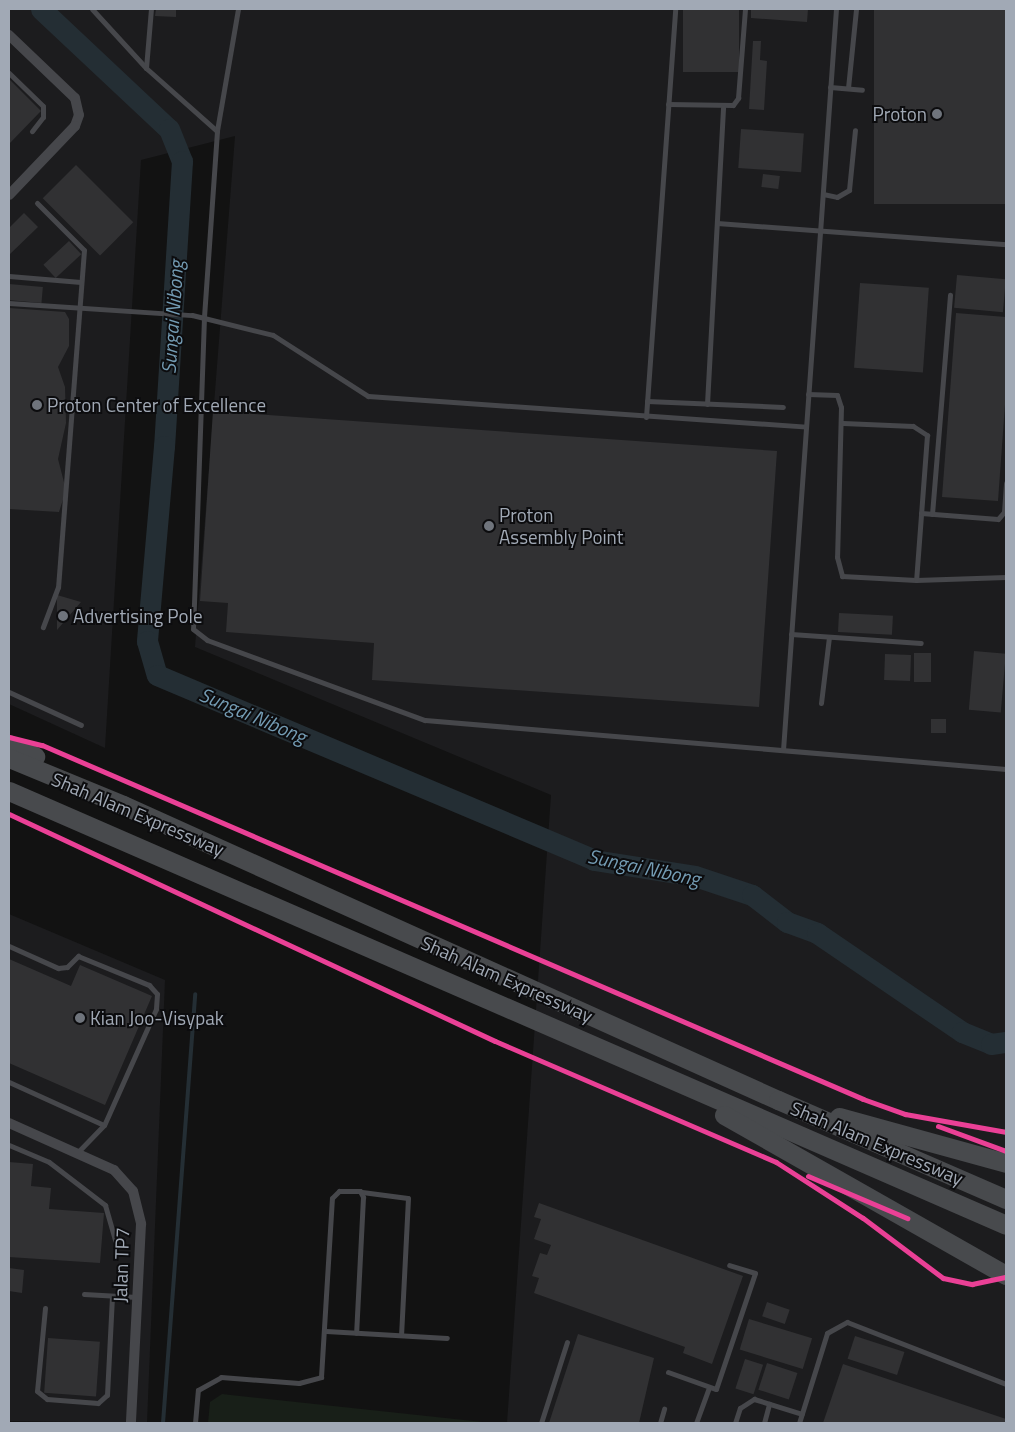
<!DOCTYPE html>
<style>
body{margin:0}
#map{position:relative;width:1015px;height:1432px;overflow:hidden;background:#121212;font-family:"Titillium Web",sans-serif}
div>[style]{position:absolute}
.built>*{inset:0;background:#1c1c1e}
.green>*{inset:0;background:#181f18}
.stream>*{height:4px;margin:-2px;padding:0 2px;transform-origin:2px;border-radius:2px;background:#242e34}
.river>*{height:21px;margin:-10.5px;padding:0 10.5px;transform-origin:10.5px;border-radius:10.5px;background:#242e34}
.building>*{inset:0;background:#313133;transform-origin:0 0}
.service>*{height:5px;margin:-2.5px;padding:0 2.5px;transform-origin:2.5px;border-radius:2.5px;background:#46474b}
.minor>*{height:10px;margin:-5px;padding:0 5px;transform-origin:5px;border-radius:5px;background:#46474b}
.motorway>*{height:19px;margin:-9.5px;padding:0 9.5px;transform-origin:9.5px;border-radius:9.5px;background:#484a4d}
.cycleway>*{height:5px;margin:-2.5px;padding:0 2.5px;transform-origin:2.5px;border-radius:2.5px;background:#ea4096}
.dots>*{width:14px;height:14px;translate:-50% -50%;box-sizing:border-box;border:2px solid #0c0c0e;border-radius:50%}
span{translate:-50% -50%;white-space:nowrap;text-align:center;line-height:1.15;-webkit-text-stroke:4px #0c0c0e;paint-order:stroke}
.poi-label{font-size:19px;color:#a1a9b5}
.right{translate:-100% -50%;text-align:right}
.left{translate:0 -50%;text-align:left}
.street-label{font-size:19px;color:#a1a9b5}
.water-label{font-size:20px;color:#749cb4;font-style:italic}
.frame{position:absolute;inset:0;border:10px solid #a1a9b5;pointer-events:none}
</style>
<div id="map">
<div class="built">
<div style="clip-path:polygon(9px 9px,1006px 9px,1006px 1423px,507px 1423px,551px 795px,195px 647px,235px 136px,141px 160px,105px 748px,9px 704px)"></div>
<div style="clip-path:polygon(9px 914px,165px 980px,147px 1423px,9px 1421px)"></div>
</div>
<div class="green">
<div style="clip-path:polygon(222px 1394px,492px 1423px,208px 1423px,210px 1402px)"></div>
</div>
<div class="stream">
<div style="left:163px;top:1423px;width:430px;rotate:-85.7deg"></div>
</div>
<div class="river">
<div style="left:41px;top:9px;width:175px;rotate:43.2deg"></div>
<div style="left:169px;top:129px;width:35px;rotate:68deg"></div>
<div style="left:182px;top:161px;width:286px;rotate:93.6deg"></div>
<div style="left:164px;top:446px;width:196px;rotate:95deg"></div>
<div style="left:147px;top:641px;width:35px;rotate:74deg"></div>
<div style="left:157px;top:675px;width:475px;rotate:22.9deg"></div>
<div style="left:594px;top:860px;width:102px;rotate:9deg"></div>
<div style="left:695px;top:876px;width:60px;rotate:18.4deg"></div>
<div style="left:752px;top:895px;width:44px;rotate:37.6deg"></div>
<div style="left:787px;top:922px;width:32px;rotate:20deg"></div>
<div style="left:817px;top:933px;width:176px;rotate:34.3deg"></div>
<div style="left:962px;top:1032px;width:31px;rotate:22deg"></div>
<div style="left:991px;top:1044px;width:15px;rotate:-8deg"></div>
</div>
<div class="building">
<div style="clip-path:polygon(156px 9px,176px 9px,176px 17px,155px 16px)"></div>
<div style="left:683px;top:9px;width:56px;height:63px"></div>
<div style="clip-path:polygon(751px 9px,808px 9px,807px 22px,751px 18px)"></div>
<div style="left:874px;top:9px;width:132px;height:195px"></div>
<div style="clip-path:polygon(753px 41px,761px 41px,760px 60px,767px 61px,764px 110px,749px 109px)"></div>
<div style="clip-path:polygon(9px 79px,41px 111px,9px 144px)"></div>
<div style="left:741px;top:129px;width:63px;height:39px;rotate:4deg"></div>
<div style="left:76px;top:165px;width:81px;height:47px;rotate:45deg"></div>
<div style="left:763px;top:174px;width:17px;height:13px;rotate:7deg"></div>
<div style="clip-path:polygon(24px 213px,38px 227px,9px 255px,9px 228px)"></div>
<div style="left:69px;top:241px;width:18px;height:35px;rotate:47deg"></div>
<div style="left:957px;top:275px;width:49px;height:33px;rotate:5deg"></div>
<div style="left:860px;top:283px;width:69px;height:85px;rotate:4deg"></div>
<div style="left:9px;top:284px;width:34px;height:16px;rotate:5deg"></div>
<div style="clip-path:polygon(9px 308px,65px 312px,69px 319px,69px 346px,58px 367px,65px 387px,66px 423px,58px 459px,66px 490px,59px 512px,9px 509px)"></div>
<div style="clip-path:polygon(956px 313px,1006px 317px,1006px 391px,998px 501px,942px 497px)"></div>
<div style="clip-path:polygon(213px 411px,777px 451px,759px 707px,372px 680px,374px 643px,226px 632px,228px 603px,200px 601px)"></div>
<div style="clip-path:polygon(57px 595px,81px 602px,57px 630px)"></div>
<div style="left:839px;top:613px;width:54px;height:19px;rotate:3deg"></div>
<div style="left:974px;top:651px;width:32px;height:59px;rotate:5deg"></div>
<div style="left:914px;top:653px;width:17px;height:29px"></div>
<div style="left:885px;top:654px;width:26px;height:26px;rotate:2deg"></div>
<div style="left:931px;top:719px;width:15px;height:14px"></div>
<div style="clip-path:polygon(9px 959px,71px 986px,80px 965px,152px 996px,105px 1105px,9px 1063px)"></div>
<div style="clip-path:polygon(9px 1162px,33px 1164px,31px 1186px,51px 1188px,49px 1209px,104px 1213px,100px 1263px,9px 1257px)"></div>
<div style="clip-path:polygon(539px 1203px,743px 1276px,712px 1364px,683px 1353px,685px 1347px,534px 1293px,539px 1278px,532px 1276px,540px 1253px,547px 1255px,551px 1245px,534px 1239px,541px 1219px,534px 1217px)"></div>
<div style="clip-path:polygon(9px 1268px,24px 1270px,22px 1293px,9px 1291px)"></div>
<div style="left:767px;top:1302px;width:24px;height:15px;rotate:19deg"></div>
<div style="left:749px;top:1319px;width:66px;height:32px;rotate:17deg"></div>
<div style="clip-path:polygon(578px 1334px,654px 1358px,639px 1423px,549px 1423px)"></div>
<div style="left:855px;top:1336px;width:52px;height:24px;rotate:18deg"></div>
<div style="left:48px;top:1338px;width:52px;height:55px;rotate:4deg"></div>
<div style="left:745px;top:1359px;width:19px;height:31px;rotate:18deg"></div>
<div style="left:767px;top:1363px;width:32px;height:28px;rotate:18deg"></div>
<div style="clip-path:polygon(843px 1364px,1006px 1419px,1006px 1423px,823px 1423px)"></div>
</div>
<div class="service">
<div style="left:92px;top:9px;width:80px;rotate:47.5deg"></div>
<div style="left:146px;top:68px;width:95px;rotate:41.6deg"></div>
<div style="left:238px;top:9px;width:124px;rotate:99.8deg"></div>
<div style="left:217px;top:131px;width:186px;rotate:94deg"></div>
<div style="left:204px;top:317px;width:312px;rotate:92deg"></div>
<div style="left:193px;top:629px;width:18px;rotate:38deg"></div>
<div style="left:207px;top:640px;width:232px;rotate:20.2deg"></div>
<div style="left:425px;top:720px;width:583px;rotate:4.82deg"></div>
<div style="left:146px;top:68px;width:59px;rotate:-85.2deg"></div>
<div style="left:9px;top:73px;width:47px;rotate:44.1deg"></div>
<div style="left:43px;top:106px;width:11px;rotate:90deg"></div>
<div style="left:43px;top:117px;width:18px;rotate:128deg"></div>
<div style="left:830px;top:87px;width:32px;rotate:5deg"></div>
<div style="left:848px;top:88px;width:79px;rotate:-84.2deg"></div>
<div style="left:668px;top:104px;width:65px;rotate:0.9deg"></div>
<div style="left:733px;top:105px;width:9px;rotate:-54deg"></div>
<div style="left:738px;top:98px;width:89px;rotate:-85.5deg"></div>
<div style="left:823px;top:194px;width:14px;rotate:12deg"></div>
<div style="left:837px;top:197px;width:14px;rotate:-30deg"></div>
<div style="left:849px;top:190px;width:60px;rotate:-84.3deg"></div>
<div style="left:37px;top:203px;width:66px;rotate:45deg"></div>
<div style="left:84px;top:250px;width:338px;rotate:94.4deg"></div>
<div style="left:58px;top:587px;width:43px;rotate:110.6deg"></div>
<div style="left:717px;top:223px;width:290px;rotate:4.2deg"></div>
<div style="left:9px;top:276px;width:72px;rotate:4.8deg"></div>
<div style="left:9px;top:303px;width:183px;rotate:3.8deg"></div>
<div style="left:192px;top:315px;width:83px;rotate:13.9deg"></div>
<div style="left:273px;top:335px;width:113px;rotate:32.7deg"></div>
<div style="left:368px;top:396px;width:439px;rotate:4deg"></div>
<div style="left:808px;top:394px;width:29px;rotate:2deg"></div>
<div style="left:837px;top:395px;width:13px;rotate:72deg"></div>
<div style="left:841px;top:407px;width:150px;rotate:91.5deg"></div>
<div style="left:837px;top:557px;width:20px;rotate:75deg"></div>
<div style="left:842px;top:576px;width:74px;rotate:3.1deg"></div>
<div style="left:916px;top:580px;width:90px;rotate:-1.9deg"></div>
<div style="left:647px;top:401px;width:136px;rotate:2.5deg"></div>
<div style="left:707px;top:404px;width:297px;rotate:-86.9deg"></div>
<div style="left:646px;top:417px;width:409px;rotate:-85.9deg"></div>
<div style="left:843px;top:423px;width:70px;rotate:2.5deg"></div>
<div style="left:913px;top:426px;width:17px;rotate:33deg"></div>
<div style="left:927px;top:435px;width:145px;rotate:94.3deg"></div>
<div style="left:921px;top:513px;width:77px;rotate:4.5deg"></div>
<div style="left:998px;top:519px;width:9px;rotate:-49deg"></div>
<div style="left:1004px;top:512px;width:29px;rotate:-86deg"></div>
<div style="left:932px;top:514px;width:220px;rotate:-85.3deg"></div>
<div style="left:791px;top:634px;width:130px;rotate:4deg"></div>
<div style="left:9px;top:692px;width:79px;rotate:24.6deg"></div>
<div style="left:821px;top:703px;width:66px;rotate:-83.1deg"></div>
<div style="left:783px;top:750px;width:743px;rotate:-85.91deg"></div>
<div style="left:9px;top:946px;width:54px;rotate:24.2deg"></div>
<div style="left:58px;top:968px;width:9px;rotate:-6deg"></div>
<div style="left:67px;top:967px;width:16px;rotate:-45deg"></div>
<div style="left:78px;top:956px;width:77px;rotate:22.2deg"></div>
<div style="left:149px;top:985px;width:12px;rotate:48deg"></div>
<div style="left:157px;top:994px;width:15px;rotate:94deg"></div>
<div style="left:156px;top:1009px;width:127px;rotate:114.1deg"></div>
<div style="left:104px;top:1125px;width:39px;rotate:134deg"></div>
<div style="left:9px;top:1082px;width:104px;rotate:24.4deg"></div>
<div style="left:9px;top:1145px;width:43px;rotate:23deg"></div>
<div style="left:49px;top:1162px;width:71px;rotate:37.5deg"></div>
<div style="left:105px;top:1205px;width:37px;rotate:74deg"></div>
<div style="left:362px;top:1192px;width:46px;rotate:7.4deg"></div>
<div style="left:408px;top:1198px;width:137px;rotate:92.9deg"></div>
<div style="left:84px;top:1294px;width:53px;rotate:3.2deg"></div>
<div style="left:45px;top:1308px;width:83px;rotate:95.5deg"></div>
<div style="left:37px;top:1391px;width:13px;rotate:39deg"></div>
<div style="left:47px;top:1399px;width:51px;rotate:4.5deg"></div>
<div style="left:98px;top:1403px;width:12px;rotate:-42deg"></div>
<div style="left:107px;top:1395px;width:99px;rotate:-87.1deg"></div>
<div style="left:326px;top:1331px;width:121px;rotate:3.3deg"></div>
<div style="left:668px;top:1372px;width:51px;rotate:19.5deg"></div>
<div style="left:716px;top:1389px;width:122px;rotate:-71.4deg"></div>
<div style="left:755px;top:1273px;width:27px;rotate:-163deg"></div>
<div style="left:195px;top:1423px;width:33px;rotate:-85deg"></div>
<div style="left:198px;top:1390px;width:26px;rotate:-29deg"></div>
<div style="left:221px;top:1377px;width:78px;rotate:4.4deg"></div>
<div style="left:299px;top:1383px;width:23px;rotate:-15deg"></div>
<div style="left:321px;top:1377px;width:179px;rotate:-86.5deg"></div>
<div style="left:332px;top:1198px;width:10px;rotate:-45deg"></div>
<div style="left:339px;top:1191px;width:21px"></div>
<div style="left:360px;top:1191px;width:7px;rotate:63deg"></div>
<div style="left:363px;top:1197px;width:136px;rotate:92.9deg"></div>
<div style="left:541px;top:1423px;width:85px;rotate:-72.2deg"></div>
<div style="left:660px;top:1423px;width:15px;rotate:-74deg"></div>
<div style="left:696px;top:1423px;width:38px;rotate:-70deg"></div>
<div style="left:735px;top:1423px;width:16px;rotate:-72deg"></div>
<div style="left:740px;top:1408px;width:17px;rotate:-33deg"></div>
<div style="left:754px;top:1399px;width:50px;rotate:17.4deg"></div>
<div style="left:764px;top:1423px;width:20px;rotate:-75deg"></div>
<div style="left:799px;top:1423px;width:94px;rotate:-72.7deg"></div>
<div style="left:827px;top:1333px;width:23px;rotate:-29deg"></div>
<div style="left:847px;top:1322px;width:171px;rotate:21.3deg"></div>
</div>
<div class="minor">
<div style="left:9px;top:35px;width:91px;rotate:43.7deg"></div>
<div style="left:75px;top:98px;width:17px;rotate:77deg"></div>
<div style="left:79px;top:115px;width:12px;rotate:110deg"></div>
<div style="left:75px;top:126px;width:95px;rotate:133.7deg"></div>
<div style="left:9px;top:1123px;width:115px;rotate:24.1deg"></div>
<div style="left:114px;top:1170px;width:28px;rotate:48deg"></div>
<div style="left:133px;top:1191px;width:34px;rotate:76deg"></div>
<div style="left:141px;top:1224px;width:199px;rotate:92.9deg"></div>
</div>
<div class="motorway">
<div style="left:9px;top:744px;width:29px;rotate:25deg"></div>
<div style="left:9px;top:758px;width:123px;rotate:22.4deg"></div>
<div style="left:123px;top:805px;width:718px;rotate:24.25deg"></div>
<div style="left:778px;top:1100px;width:249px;rotate:23.5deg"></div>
<div style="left:9px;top:791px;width:1087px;rotate:23.52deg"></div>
<div style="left:724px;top:1115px;width:324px;rotate:29.6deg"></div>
<div style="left:839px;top:1117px;width:173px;rotate:15.4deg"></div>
</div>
<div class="cycleway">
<div style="left:9px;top:737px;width:34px;rotate:14deg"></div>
<div style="left:42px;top:745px;width:894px;rotate:23.32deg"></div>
<div style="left:863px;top:1099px;width:45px;rotate:19.7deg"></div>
<div style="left:905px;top:1114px;width:103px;rotate:10.1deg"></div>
<div style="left:9px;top:814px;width:536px;rotate:25.04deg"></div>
<div style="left:495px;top:1041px;width:306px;rotate:23.3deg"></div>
<div style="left:776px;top:1162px;width:103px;rotate:32.8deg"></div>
<div style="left:863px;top:1218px;width:100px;rotate:36.9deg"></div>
<div style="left:943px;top:1278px;width:30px;rotate:12deg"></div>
<div style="left:972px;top:1284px;width:35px;rotate:-12deg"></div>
<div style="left:938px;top:1126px;width:72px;rotate:20.2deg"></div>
<div style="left:808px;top:1176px;width:108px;rotate:23deg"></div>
</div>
<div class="dots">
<div style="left:937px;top:114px;background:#6f747c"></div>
<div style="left:37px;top:405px;background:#6f747c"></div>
<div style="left:489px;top:526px;background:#6f747c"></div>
<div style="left:63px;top:616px;background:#6f747c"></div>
<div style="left:80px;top:1018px;background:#6f747c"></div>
</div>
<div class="poi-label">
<span class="right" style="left:927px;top:114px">Proton</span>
<span class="left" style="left:47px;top:405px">Proton Center of Excellence</span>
<span class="left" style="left:499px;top:526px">Proton<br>Assembly Point</span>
<span class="left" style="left:73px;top:616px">Advertising Pole</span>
<span class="left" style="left:90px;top:1018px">Kian Joo-Visypak</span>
</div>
<div class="street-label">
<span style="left:138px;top:814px;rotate:23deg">Shah Alam Expressway</span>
<span style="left:507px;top:979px;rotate:24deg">Shah Alam Expressway</span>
<span style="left:877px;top:1143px;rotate:23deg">Shah Alam Expressway</span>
<span style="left:121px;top:1265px;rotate:-88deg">Jalan TP7</span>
</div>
<div class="water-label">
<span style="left:172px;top:317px;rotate:-86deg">Sungai Nibong</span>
<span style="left:253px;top:715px;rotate:23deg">Sungai Nibong</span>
<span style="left:644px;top:867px;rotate:12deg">Sungai Nibong</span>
</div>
<div class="frame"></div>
</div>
